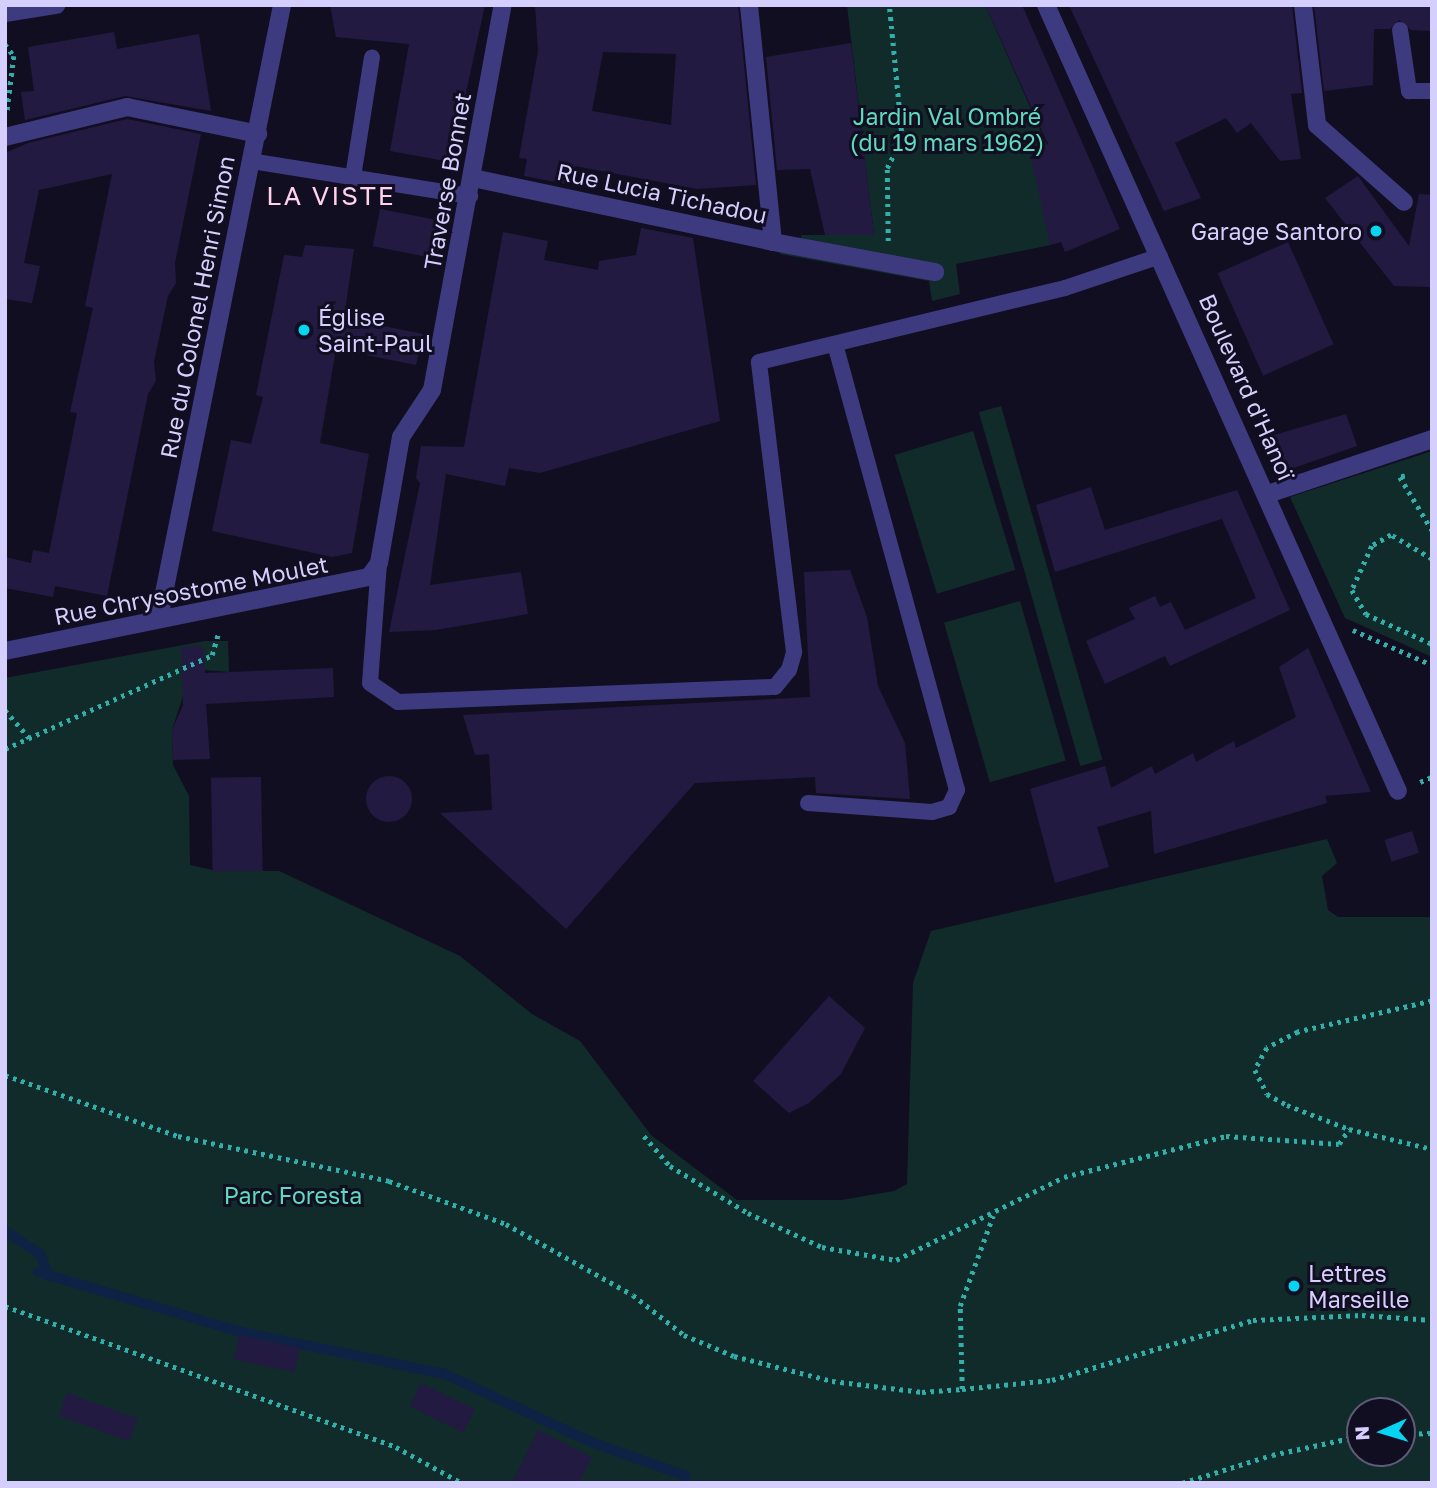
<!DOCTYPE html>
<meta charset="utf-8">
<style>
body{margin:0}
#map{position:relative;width:1437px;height:1488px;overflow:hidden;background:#120e21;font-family:"Golos Text",sans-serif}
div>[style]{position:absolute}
.green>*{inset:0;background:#112b2a;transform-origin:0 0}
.stream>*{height:10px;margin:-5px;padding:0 5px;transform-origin:5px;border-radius:5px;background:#0e2245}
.building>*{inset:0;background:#231a41;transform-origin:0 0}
.round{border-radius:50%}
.path>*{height:4.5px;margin-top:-2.25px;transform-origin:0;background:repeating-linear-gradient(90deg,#31afab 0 3.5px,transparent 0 8.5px)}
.service>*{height:16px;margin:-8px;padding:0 8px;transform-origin:8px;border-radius:8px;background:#3e3a7f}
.pedestrian>*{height:18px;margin:-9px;padding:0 9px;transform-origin:9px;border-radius:9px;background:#3e3a7f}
.minor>*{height:18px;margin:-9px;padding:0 9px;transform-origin:9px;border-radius:9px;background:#3e3a7f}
.tertiary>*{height:18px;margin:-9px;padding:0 9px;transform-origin:9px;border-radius:9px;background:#3e3a7f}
.dots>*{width:19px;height:19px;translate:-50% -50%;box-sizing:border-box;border:4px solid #120e21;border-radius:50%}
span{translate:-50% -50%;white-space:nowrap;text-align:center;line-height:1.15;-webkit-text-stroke:6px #120e21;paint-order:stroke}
.park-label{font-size:23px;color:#5ddbbf}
.street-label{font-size:23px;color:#d5cffe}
.poi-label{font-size:23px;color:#d5cffe}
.right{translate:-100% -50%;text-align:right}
.left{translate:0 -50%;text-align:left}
.quarter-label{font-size:26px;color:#fed1ec;letter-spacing:2px}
.frame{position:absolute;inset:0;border:7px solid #d5cffe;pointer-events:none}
.north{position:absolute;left:1346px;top:1397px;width:70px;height:70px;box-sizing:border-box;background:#120e21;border:2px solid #605b79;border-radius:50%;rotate:266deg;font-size:19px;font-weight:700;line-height:28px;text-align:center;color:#d5cffe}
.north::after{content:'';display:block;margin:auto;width:24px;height:32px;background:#07d4f2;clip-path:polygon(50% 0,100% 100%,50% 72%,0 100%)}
</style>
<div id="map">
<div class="green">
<div style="clip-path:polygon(847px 5px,985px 5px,1047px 145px,1031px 153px,1051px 245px,956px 264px,960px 294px,932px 301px,929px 281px,780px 254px,782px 240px,801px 242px,801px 235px,874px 235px)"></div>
<div style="left:1001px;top:406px;width:368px;height:23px;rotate:74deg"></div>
<div style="left:973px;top:431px;width:145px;height:82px;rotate:73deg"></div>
<div style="clip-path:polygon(1432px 451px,1432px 657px,1345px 618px,1290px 497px)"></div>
<div style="left:1020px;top:601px;width:166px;height:79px;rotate:74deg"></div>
<div style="clip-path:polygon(evenodd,205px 641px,228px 641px,229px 672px,192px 669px,172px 730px,173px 765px,189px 796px,190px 865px,217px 871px,279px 871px,460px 956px,532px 1014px,580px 1041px,651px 1135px,737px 1200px,841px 1200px,894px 1191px,907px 1184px,913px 983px,931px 931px,1327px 839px,1337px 863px,1322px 876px,1328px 910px,1338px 917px,1432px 917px,1432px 1483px,5px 1483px,5px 678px,205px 641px,1360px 1411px,1402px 1411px,1402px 1453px,1360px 1453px,1360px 1411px)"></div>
</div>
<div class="stream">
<div style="left:5px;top:1231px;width:42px;rotate:33.3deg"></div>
<div style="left:40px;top:1254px;width:24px;rotate:68deg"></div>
<div style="left:38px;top:1272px;width:208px;rotate:16.5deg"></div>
<div style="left:237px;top:1331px;width:212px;rotate:11.7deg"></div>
<div style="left:445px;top:1374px;width:161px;rotate:25deg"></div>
<div style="left:591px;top:1442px;width:101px;rotate:19.7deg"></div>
</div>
<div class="building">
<div style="clip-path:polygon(330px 5px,485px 5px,451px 162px,390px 151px,409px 44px,336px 37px)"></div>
<div style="clip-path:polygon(evenodd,535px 5px,738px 5px,756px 185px,697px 189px,575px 166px,571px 185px,524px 176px,527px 159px,519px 158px,538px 51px,535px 5px,603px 52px,676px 54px,671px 125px,592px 111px,603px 52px)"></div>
<div style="clip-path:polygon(985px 5px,1022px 5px,1120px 229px,1065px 252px,1061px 242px,1050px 245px,1030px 153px,1048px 144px)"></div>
<div style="clip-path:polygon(1069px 5px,1292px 5px,1302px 93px,1291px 94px,1301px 159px,1280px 161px,1251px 123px,1237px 133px,1226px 118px,1175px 143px,1201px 198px,1164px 211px)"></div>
<div style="clip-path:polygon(1314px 5px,1432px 5px,1432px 31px,1411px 30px,1399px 20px,1390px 29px,1374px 29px,1373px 85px,1324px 91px)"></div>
<div style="clip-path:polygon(114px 32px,117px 49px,199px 34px,211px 111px,125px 96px,25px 120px,21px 92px,34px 91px,28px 47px)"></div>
<div style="clip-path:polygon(851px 43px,866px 166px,874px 235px,825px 235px,810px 169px,777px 170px,766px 57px)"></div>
<div style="clip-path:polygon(127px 119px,201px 134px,175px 263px,176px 283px,168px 296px,154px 362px,156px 381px,148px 394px,107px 596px,55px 586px,53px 597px,5px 588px,5px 557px,31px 563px,33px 550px,49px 553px,77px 413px,70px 412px,93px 308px,85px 306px,112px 174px,39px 190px,24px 263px,40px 266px,32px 303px,5px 299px,5px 153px,28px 143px)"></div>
<div style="clip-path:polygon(1358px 176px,1409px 246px,1419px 194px,1432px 195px,1432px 287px,1394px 286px,1325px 198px)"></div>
<div style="left:380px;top:209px;width:66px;height:38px;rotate:11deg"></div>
<div style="clip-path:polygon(641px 228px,693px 238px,720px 421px,540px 473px,509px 468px,505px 486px,446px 474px,430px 585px,521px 572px,528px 614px,436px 630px,389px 632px,420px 483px,416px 478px,421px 446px,464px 447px,503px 232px,548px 241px,544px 260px,598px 270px,599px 261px,636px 255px)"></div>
<div style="left:1288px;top:242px;width:112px;height:77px;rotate:66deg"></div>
<div style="clip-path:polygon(305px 245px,354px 249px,344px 318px,423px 334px,416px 365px,336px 349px,320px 443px,369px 454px,352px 553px,332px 557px,212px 531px,231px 440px,251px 444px,263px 397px,256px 395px,284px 255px,302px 257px)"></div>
<div style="clip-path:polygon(1346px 414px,1357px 446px,1279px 473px,1264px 438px)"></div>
<div style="clip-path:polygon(1091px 487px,1105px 530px,1237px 490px,1290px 610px,1170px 666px,1165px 656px,1105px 684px,1086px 641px,1135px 619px,1129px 608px,1155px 596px,1160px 607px,1171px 602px,1185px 630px,1256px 598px,1222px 519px,1055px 572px,1036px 505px)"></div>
<div style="clip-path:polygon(850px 570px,867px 617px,878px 686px,905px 743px,910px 799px,816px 793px,815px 777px,695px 783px,566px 929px,440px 813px,492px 810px,489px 754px,475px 755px,463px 715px,810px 697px,804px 572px)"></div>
<div style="clip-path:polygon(203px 646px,205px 673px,333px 668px,334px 697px,206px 704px,210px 759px,173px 760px,172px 730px,183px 705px,181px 647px)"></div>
<div style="clip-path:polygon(1308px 648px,1371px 792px,1325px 796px,1327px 803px,1154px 854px,1151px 811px,1097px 827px,1109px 867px,1055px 883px,1030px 789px,1105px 766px,1111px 788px,1152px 766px,1155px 774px,1193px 753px,1196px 762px,1234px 741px,1236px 748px,1296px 717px,1279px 667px)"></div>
<div class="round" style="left:366px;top:776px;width:46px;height:46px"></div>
<div style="left:261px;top:777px;width:94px;height:50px;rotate:89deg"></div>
<div style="left:1412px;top:831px;width:23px;height:29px;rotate:72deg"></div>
<div style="clip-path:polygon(829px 996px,865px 1028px,841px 1074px,809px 1103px,789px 1113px,753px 1081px)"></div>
<div style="left:239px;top:1335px;width:62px;height:25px;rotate:12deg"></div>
<div style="left:421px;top:1383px;width:60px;height:26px;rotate:26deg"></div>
<div style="left:67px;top:1393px;width:75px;height:24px;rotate:20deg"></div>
<div style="clip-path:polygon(538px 1430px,592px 1457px,579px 1483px,512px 1483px)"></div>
</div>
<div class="path">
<div style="left:5px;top:44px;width:15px;rotate:53deg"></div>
<div style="left:14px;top:56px;width:57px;rotate:97deg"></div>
<div style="left:888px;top:241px;width:73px;rotate:-90.8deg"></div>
<div style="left:887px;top:168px;width:33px;rotate:-63deg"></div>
<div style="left:902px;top:139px;width:135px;rotate:-95.5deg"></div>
<div style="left:1405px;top:476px;width:5px;rotate:169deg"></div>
<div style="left:1400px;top:477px;width:62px;rotate:58.9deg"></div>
<div style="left:1432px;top:559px;width:48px;rotate:-149.7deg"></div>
<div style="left:1391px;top:535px;width:22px;rotate:150deg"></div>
<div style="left:1372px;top:546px;width:48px;rotate:114.4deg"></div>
<div style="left:1352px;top:590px;width:28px;rotate:60deg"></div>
<div style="left:1366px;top:614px;width:72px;rotate:24.4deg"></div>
<div style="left:1353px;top:630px;width:86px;rotate:23.9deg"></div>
<div style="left:5px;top:710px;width:37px;rotate:49deg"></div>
<div style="left:5px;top:749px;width:227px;rotate:-24.4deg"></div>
<div style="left:212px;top:655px;width:22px;rotate:-74deg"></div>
<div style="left:1420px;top:782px;width:13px;rotate:-23deg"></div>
<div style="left:1432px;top:1001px;width:138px;rotate:167deg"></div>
<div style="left:1298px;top:1032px;width:35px;rotate:153deg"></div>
<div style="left:1267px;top:1048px;width:25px;rotate:119deg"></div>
<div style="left:1255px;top:1070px;width:27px;rotate:63deg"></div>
<div style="left:1267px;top:1094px;width:23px;rotate:29deg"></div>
<div style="left:1287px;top:1105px;width:66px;rotate:21.2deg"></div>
<div style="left:1349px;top:1129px;width:85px;rotate:13.5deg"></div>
<div style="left:5px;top:1075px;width:183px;rotate:19.4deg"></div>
<div style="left:178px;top:1136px;width:216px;rotate:12deg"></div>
<div style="left:389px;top:1181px;width:125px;rotate:20.2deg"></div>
<div style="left:506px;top:1224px;width:145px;rotate:29.2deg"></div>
<div style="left:633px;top:1295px;width:65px;rotate:38.1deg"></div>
<div style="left:684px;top:1335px;width:54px;rotate:22.8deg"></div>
<div style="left:734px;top:1356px;width:101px;rotate:14.3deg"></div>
<div style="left:832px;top:1381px;width:91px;rotate:7deg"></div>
<div style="left:922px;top:1392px;width:40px;rotate:-4.3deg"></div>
<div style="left:962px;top:1389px;width:90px;rotate:-5.7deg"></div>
<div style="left:1052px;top:1380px;width:210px;rotate:-16.6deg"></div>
<div style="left:1253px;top:1320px;width:109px;rotate:-2.6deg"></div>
<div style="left:1362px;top:1315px;width:70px;rotate:4.1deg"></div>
<div style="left:644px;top:1136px;width:40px;rotate:49deg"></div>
<div style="left:670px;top:1166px;width:91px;rotate:31.1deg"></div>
<div style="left:748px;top:1213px;width:81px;rotate:24.7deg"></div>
<div style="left:822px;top:1247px;width:75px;rotate:10deg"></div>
<div style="left:896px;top:1260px;width:187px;rotate:-26.3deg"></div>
<div style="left:1064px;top:1177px;width:167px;rotate:-14.2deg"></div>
<div style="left:1226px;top:1136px;width:113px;rotate:4deg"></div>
<div style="left:1339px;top:1144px;width:18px;rotate:-56deg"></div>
<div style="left:5px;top:1306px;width:416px;rotate:19.8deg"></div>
<div style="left:396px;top:1447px;width:75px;rotate:28.6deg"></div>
<div style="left:962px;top:1389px;width:83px;rotate:-91.4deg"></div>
<div style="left:960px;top:1306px;width:96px;rotate:-69.9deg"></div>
<div style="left:1402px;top:1434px;width:30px;rotate:-2deg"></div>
<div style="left:1182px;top:1483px;width:94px;rotate:-17.3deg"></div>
<div style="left:1272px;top:1455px;width:90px;rotate:-12.2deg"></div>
</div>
<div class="service">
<div style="left:1400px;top:30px;width:62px;rotate:81.6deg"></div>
<div style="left:1409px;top:91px;width:23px"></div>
<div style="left:251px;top:161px;width:222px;rotate:9.1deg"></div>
<div style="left:353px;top:177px;width:121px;rotate:-81deg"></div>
<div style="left:379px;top:563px;width:120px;rotate:94.3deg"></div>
<div style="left:370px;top:683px;width:34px;rotate:34deg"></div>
<div style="left:398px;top:702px;width:377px;rotate:-2.3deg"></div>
<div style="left:775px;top:687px;width:22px;rotate:-51deg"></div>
<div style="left:789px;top:670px;width:19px;rotate:-74deg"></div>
<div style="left:794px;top:652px;width:292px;rotate:-96.9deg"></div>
<div style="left:759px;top:362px;width:315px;rotate:-13.6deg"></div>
<div style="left:1065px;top:288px;width:100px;rotate:-18.6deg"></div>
<div style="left:808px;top:803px;width:124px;rotate:4.2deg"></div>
<div style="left:932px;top:812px;width:18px;rotate:-16deg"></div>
<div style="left:949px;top:807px;width:19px;rotate:-65deg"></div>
<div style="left:957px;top:790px;width:462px;rotate:-105.3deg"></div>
</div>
<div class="pedestrian">
<div style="left:5px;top:137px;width:126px;rotate:-13.8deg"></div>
<div style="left:127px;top:107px;width:134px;rotate:11.6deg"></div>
<div style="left:773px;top:242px;width:165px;rotate:10.5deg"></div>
</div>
<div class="minor">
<div style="left:1046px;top:5px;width:861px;rotate:65.88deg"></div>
<div style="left:1303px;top:5px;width:121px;rotate:83.3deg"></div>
<div style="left:1317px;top:125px;width:116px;rotate:41.5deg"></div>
<div style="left:473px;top:178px;width:307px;rotate:12deg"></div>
<div style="left:773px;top:242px;width:238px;rotate:-95.8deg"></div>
<div style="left:1268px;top:494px;width:173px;rotate:-18.5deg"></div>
<div style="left:159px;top:618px;width:625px;rotate:-78.65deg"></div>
<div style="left:5px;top:651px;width:371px;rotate:-11.5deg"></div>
<div style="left:369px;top:577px;width:17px;rotate:-54deg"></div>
<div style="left:379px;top:563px;width:128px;rotate:-80.1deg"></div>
<div style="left:401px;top:437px;width:56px;rotate:-56.6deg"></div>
<div style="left:432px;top:390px;width:391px;rotate:-79.6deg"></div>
</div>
<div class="tertiary">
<div style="left:5px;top:13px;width:52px;rotate:-8.9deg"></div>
</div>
<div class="dots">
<div style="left:1376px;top:231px;background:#07d4f2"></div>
<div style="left:304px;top:330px;background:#07d4f2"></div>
<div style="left:1294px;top:1286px;background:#07d4f2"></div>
</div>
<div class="park-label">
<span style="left:947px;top:129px">Jardin Val Ombré<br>(du 19 mars 1962)</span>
<span style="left:293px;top:1195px">Parc Foresta</span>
</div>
<div class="street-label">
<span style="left:447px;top:181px;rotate:-80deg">Traverse Bonnet</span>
<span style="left:662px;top:193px;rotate:12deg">Rue Lucia Tichadou</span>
<span style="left:197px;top:307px;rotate:-79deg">Rue du Colonel Henri Simon</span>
<span style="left:1247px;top:387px;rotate:66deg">Boulevard d'Hanoï</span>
<span style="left:191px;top:590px;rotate:-11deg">Rue Chrysostome Moulet</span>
</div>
<div class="poi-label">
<span class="right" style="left:1362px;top:231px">Garage Santoro</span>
<span class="left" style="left:318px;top:330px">Église<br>Saint-Paul</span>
<span class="left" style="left:1308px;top:1286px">Lettres<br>Marseille</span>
</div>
<div class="quarter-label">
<span style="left:331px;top:196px">LA VISTE</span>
</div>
<div class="frame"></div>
<div class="north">N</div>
</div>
